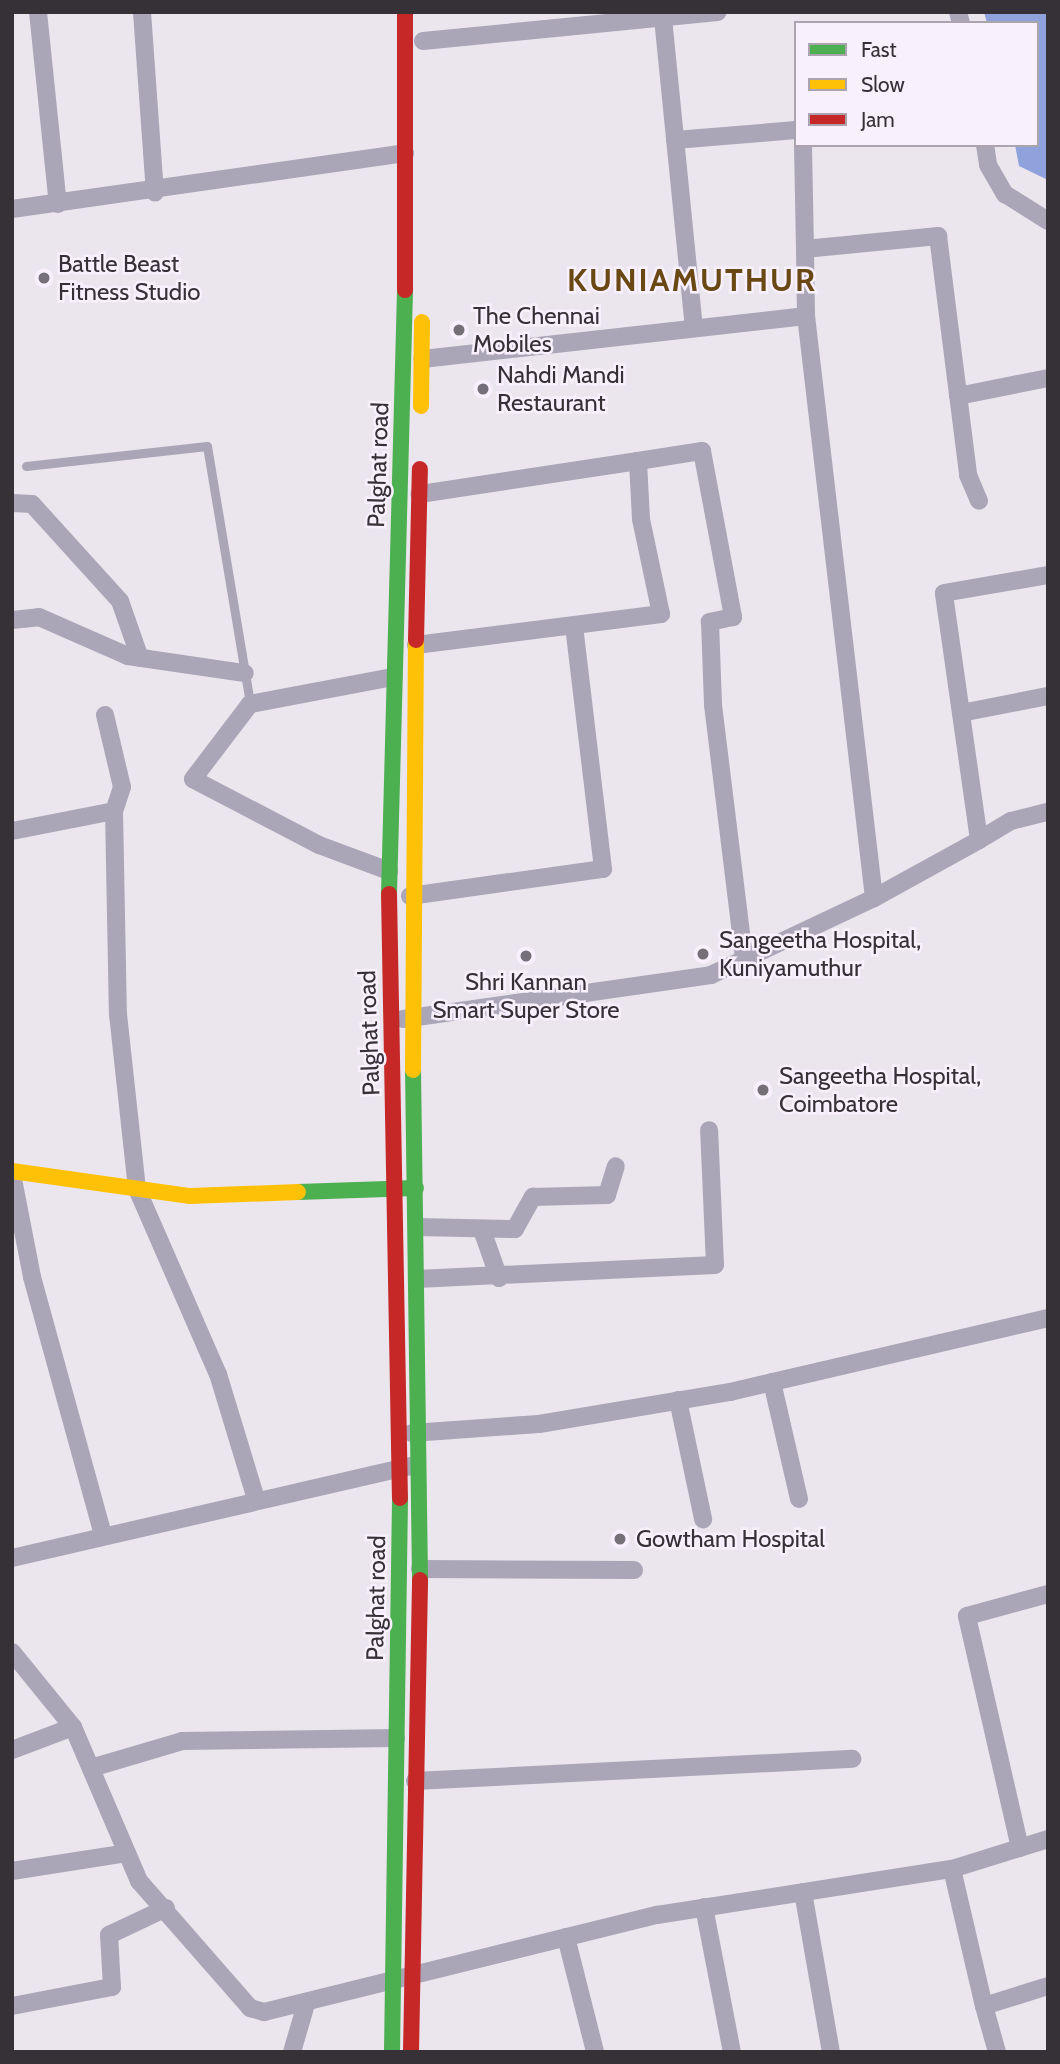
<!DOCTYPE html>
<style>
body{margin:0}
#map{position:relative;width:1060px;height:2064px;overflow:hidden;background:#ebe6ee;font-family:Cabin,sans-serif}
div>[style]{position:absolute}
.water>*{inset:0;background:#8fa2db}
.lane>*{height:9px;margin:-4.5px;padding:0 4.5px;transform-origin:4.5px;border-radius:4.5px;background:#aaa6b8}
.street>*{height:18px;margin:-9px;padding:0 9px;transform-origin:9px;border-radius:9px;background:#aaa6b8}
.fast>*{height:16px;margin:-8px;padding:0 8px;transform-origin:8px;border-radius:8px;background:#4caf50}
.slow>*{height:16px;margin:-8px;padding:0 8px;transform-origin:8px;border-radius:8px;background:#ffc107}
.jam>*{height:16px;margin:-8px;padding:0 8px;transform-origin:8px;border-radius:8px;background:#c62828}
.dots>*{width:19px;height:19px;translate:-50% -50%;box-sizing:border-box;border:4px solid #f9f0fe;border-radius:50%}
span{translate:-50% -50%;white-space:nowrap;text-align:center;line-height:1.15;-webkit-text-stroke:5px #f9f0fe;paint-order:stroke}
.poi-label{font-size:24px;color:#353137}
.left{translate:0 -50%;text-align:left}
.street-label{font-size:24px;color:#353137}
.district-label{font-size:32px;color:#6a4814;font-weight:700;letter-spacing:2px}
.frame{position:absolute;inset:0;border:14px solid #353137;pointer-events:none}
.legend{position:absolute;left:794px;top:21px;width:245px;height:126px;box-sizing:border-box;background:#f9f0fe;border:2px solid #aba4ae;margin:0;padding:9px 12px;list-style:none;font-size:21px;color:#353137}
.legend li{display:flex;align-items:center;gap:14px;height:35px}
.legend b{width:35px;border:2px solid #aba4ae}
</style>
<div id="map">
<div class="water">
<div style="clip-path:polygon(984px 12px,1048px 12px,1048px 180px,1019px 166px,1015px 145px,1037px 145px,1037px 23px,987px 23px)"></div>
</div>
<div class="lane">
<div style="left:26px;top:466px;width:182px;rotate:-6.3deg"></div>
<div style="left:207px;top:446px;width:262px;rotate:80.5deg"></div>
</div>
<div class="street">
<div style="left:38px;top:12px;width:193px;rotate:84.1deg"></div>
<div style="left:142px;top:12px;width:181px;rotate:85.9deg"></div>
<div style="left:958px;top:12px;width:11px;rotate:75deg"></div>
<div style="left:663px;top:18px;width:310px;rotate:84.3deg"></div>
<div style="left:423px;top:41px;width:296px;rotate:-5.6deg"></div>
<div style="left:675px;top:140px;width:121px;rotate:-4.7deg"></div>
<div style="left:803px;top:145px;width:104px;rotate:88.9deg"></div>
<div style="left:985px;top:145px;width:20px;rotate:81deg"></div>
<div style="left:988px;top:165px;width:34px;rotate:60deg"></div>
<div style="left:1005px;top:194px;width:51px;rotate:32.1deg"></div>
<div style="left:12px;top:209px;width:397px;rotate:-8.1deg"></div>
<div style="left:806px;top:316px;width:67px;rotate:-90.9deg"></div>
<div style="left:805px;top:249px;width:134px;rotate:-5.6deg"></div>
<div style="left:938px;top:236px;width:241px;rotate:82.8deg"></div>
<div style="left:968px;top:475px;width:28px;rotate:67deg"></div>
<div style="left:958px;top:396px;width:92px;rotate:-11.3deg"></div>
<div style="left:638px;top:461px;width:65px;rotate:-8.9deg"></div>
<div style="left:702px;top:451px;width:169px;rotate:79.4deg"></div>
<div style="left:733px;top:617px;width:24px;rotate:168deg"></div>
<div style="left:710px;top:622px;width:83px;rotate:87.9deg"></div>
<div style="left:713px;top:705px;width:256px;rotate:83deg"></div>
<div style="left:12px;top:503px;width:20px;rotate:3deg"></div>
<div style="left:32px;top:504px;width:131px;rotate:47.8deg"></div>
<div style="left:120px;top:601px;width:60px;rotate:70.7deg"></div>
<div style="left:12px;top:620px;width:27px;rotate:-6deg"></div>
<div style="left:39px;top:617px;width:97px;rotate:23.7deg"></div>
<div style="left:128px;top:656px;width:118px;rotate:8.3deg"></div>
<div style="left:416px;top:645px;width:247px;rotate:-7.2deg"></div>
<div style="left:661px;top:614px;width:97px;rotate:-101.9deg"></div>
<div style="left:641px;top:519px;width:58px;rotate:-93deg"></div>
<div style="left:638px;top:461px;width:221px;rotate:171.4deg"></div>
<div style="left:961px;top:713px;width:89px;rotate:-11.1deg"></div>
<div style="left:105px;top:715px;width:74px;rotate:76.7deg"></div>
<div style="left:122px;top:787px;width:25px;rotate:108deg"></div>
<div style="left:12px;top:831px;width:104px;rotate:-11.1deg"></div>
<div style="left:114px;top:811px;width:203px;rotate:88.9deg"></div>
<div style="left:118px;top:1014px;width:176px;rotate:83.8deg"></div>
<div style="left:137px;top:1189px;width:202px;rotate:66.4deg"></div>
<div style="left:218px;top:1374px;width:131px;rotate:73.1deg"></div>
<div style="left:979px;top:840px;width:37px;rotate:-31deg"></div>
<div style="left:1011px;top:821px;width:38px;rotate:-14deg"></div>
<div style="left:389px;top:871px;width:75px;rotate:-159.6deg"></div>
<div style="left:319px;top:845px;width:142px;rotate:-152.4deg"></div>
<div style="left:193px;top:779px;width:94px;rotate:-52.8deg"></div>
<div style="left:250px;top:704px;width:146px;rotate:-10.7deg"></div>
<div style="left:410px;top:896px;width:195px;rotate:-8deg"></div>
<div style="left:603px;top:869px;width:236px;rotate:-96.8deg"></div>
<div style="left:874px;top:898px;width:120px;rotate:-28.9deg"></div>
<div style="left:979px;top:840px;width:249px;rotate:-98.1deg"></div>
<div style="left:944px;top:593px;width:106px;rotate:-9.8deg"></div>
<div style="left:403px;top:1019px;width:311px;rotate:-8.1deg"></div>
<div style="left:711px;top:975px;width:180px;rotate:-25.3deg"></div>
<div style="left:874px;top:898px;width:586px;rotate:-96.66deg"></div>
<div style="left:806px;top:316px;width:386px;rotate:173.6deg"></div>
<div style="left:12px;top:1174px;width:105px;rotate:79deg"></div>
<div style="left:32px;top:1277px;width:267px;rotate:74.6deg"></div>
<div style="left:417px;top:1227px;width:98px;rotate:1.2deg"></div>
<div style="left:515px;top:1229px;width:37px;rotate:-61deg"></div>
<div style="left:533px;top:1197px;width:74px;rotate:-1.5deg"></div>
<div style="left:607px;top:1195px;width:30px;rotate:-73deg"></div>
<div style="left:482px;top:1230px;width:51px;rotate:70.5deg"></div>
<div style="left:417px;top:1279px;width:298px;rotate:-2.7deg"></div>
<div style="left:715px;top:1265px;width:135px;rotate:-92.5deg"></div>
<div style="left:772px;top:1382px;width:120px;rotate:77deg"></div>
<div style="left:678px;top:1400px;width:122px;rotate:78.1deg"></div>
<div style="left:412px;top:1433px;width:127px;rotate:-4.1deg"></div>
<div style="left:539px;top:1424px;width:194px;rotate:-9.5deg"></div>
<div style="left:730px;top:1392px;width:326px;rotate:-13.1deg"></div>
<div style="left:12px;top:1558px;width:409px;rotate:-13deg"></div>
<div style="left:420px;top:1569px;width:214px;rotate:0.3deg"></div>
<div style="left:12px;top:1652px;width:97px;rotate:50.9deg"></div>
<div style="left:73px;top:1727px;width:168px;rotate:66.8deg"></div>
<div style="left:139px;top:1881px;width:169px;rotate:48.8deg"></div>
<div style="left:250px;top:2008px;width:15px;rotate:16deg"></div>
<div style="left:264px;top:2012px;width:405px;rotate:-13.9deg"></div>
<div style="left:657px;top:1915px;width:299px;rotate:-8.9deg"></div>
<div style="left:952px;top:1869px;width:101px;rotate:-17.4deg"></div>
<div style="left:12px;top:1750px;width:65px;rotate:-20.7deg"></div>
<div style="left:91px;top:1768px;width:95px;rotate:-16.5deg"></div>
<div style="left:182px;top:1741px;width:214px;rotate:-0.8deg"></div>
<div style="left:415px;top:1781px;width:438px;rotate:-2.9deg"></div>
<div style="left:1020px;top:1848px;width:238px;rotate:-102.9deg"></div>
<div style="left:967px;top:1616px;width:84px;rotate:-15.2deg"></div>
<div style="left:952px;top:1869px;width:141px;rotate:76.9deg"></div>
<div style="left:984px;top:2006px;width:67px;rotate:-17.4deg"></div>
<div style="left:12px;top:1871px;width:116px;rotate:-8.9deg"></div>
<div style="left:803px;top:1892px;width:162px;rotate:80.1deg"></div>
<div style="left:704px;top:1907px;width:148px;rotate:79.1deg"></div>
<div style="left:566px;top:1937px;width:119px;rotate:75.8deg"></div>
<div style="left:12px;top:2006px;width:102px;rotate:-10.8deg"></div>
<div style="left:112px;top:1987px;width:52px;rotate:-93.3deg"></div>
<div style="left:109px;top:1935px;width:63px;rotate:-25.3deg"></div>
<div style="left:984px;top:2006px;width:48px;rotate:74.2deg"></div>
<div style="left:292px;top:2052px;width:50px;rotate:-73.7deg"></div>
</div>
<div class="fast">
<div style="left:389px;top:894px;width:604px;rotate:-88.48deg"></div>
<div style="left:413px;top:1070px;width:510px;rotate:89.21deg"></div>
<div style="left:298px;top:1192px;width:118px;rotate:-1.9deg"></div>
<div style="left:392px;top:2052px;width:554px;rotate:-89.17deg"></div>
</div>
<div class="slow">
<div style="left:421px;top:406px;width:84px;rotate:-89.3deg"></div>
<div style="left:413px;top:1070px;width:430px;rotate:-89.6deg"></div>
<div style="left:12px;top:1171px;width:180px;rotate:8deg"></div>
<div style="left:190px;top:1196px;width:108px;rotate:-2.1deg"></div>
</div>
<div class="jam">
<div style="left:405px;top:12px;width:278px;rotate:90deg"></div>
<div style="left:416px;top:640px;width:171px;rotate:-88.7deg"></div>
<div style="left:389px;top:894px;width:604px;rotate:88.96deg"></div>
<div style="left:411px;top:2052px;width:472px;rotate:-88.9deg"></div>
</div>
<div class="dots">
<div style="left:44px;top:278px;background:#757077"></div>
<div style="left:459px;top:330px;background:#757077"></div>
<div style="left:483px;top:389px;background:#757077"></div>
<div style="left:703px;top:954px;background:#757077"></div>
<div style="left:526px;top:956px;background:#757077"></div>
<div style="left:763px;top:1090px;background:#757077"></div>
<div style="left:620px;top:1539px;background:#757077"></div>
</div>
<div class="poi-label">
<span class="left" style="left:58px;top:278px">Battle Beast<br>Fitness Studio</span>
<span class="left" style="left:473px;top:330px">The Chennai<br>Mobiles</span>
<span class="left" style="left:497px;top:389px">Nahdi Mandi<br>Restaurant</span>
<span class="left" style="left:719px;top:954px">Sangeetha Hospital,<br>Kuniyamuthur</span>
<span style="left:526px;top:996px">Shri Kannan<br>Smart Super Store</span>
<span class="left" style="left:779px;top:1090px">Sangeetha Hospital,<br>Coimbatore</span>
<span class="left" style="left:636px;top:1539px">Gowtham Hospital</span>
</div>
<div class="street-label">
<span style="left:378px;top:465px;rotate:-88deg">Palghat road</span>
<span style="left:369px;top:1033px;rotate:-92deg">Palghat road</span>
<span style="left:376px;top:1598px;rotate:-89deg">Palghat road</span>
</div>
<div class="district-label">
<span style="left:692px;top:280px">KUNIAMUTHUR</span>
</div>
<div class="frame"></div>
<ul class="legend">
<li><b style="height:9px;background:#4caf50"></b>Fast</li>
<li><b style="height:9px;background:#ffc107"></b>Slow</li>
<li><b style="height:9px;background:#c62828"></b>Jam</li>
</ul>
</div>
